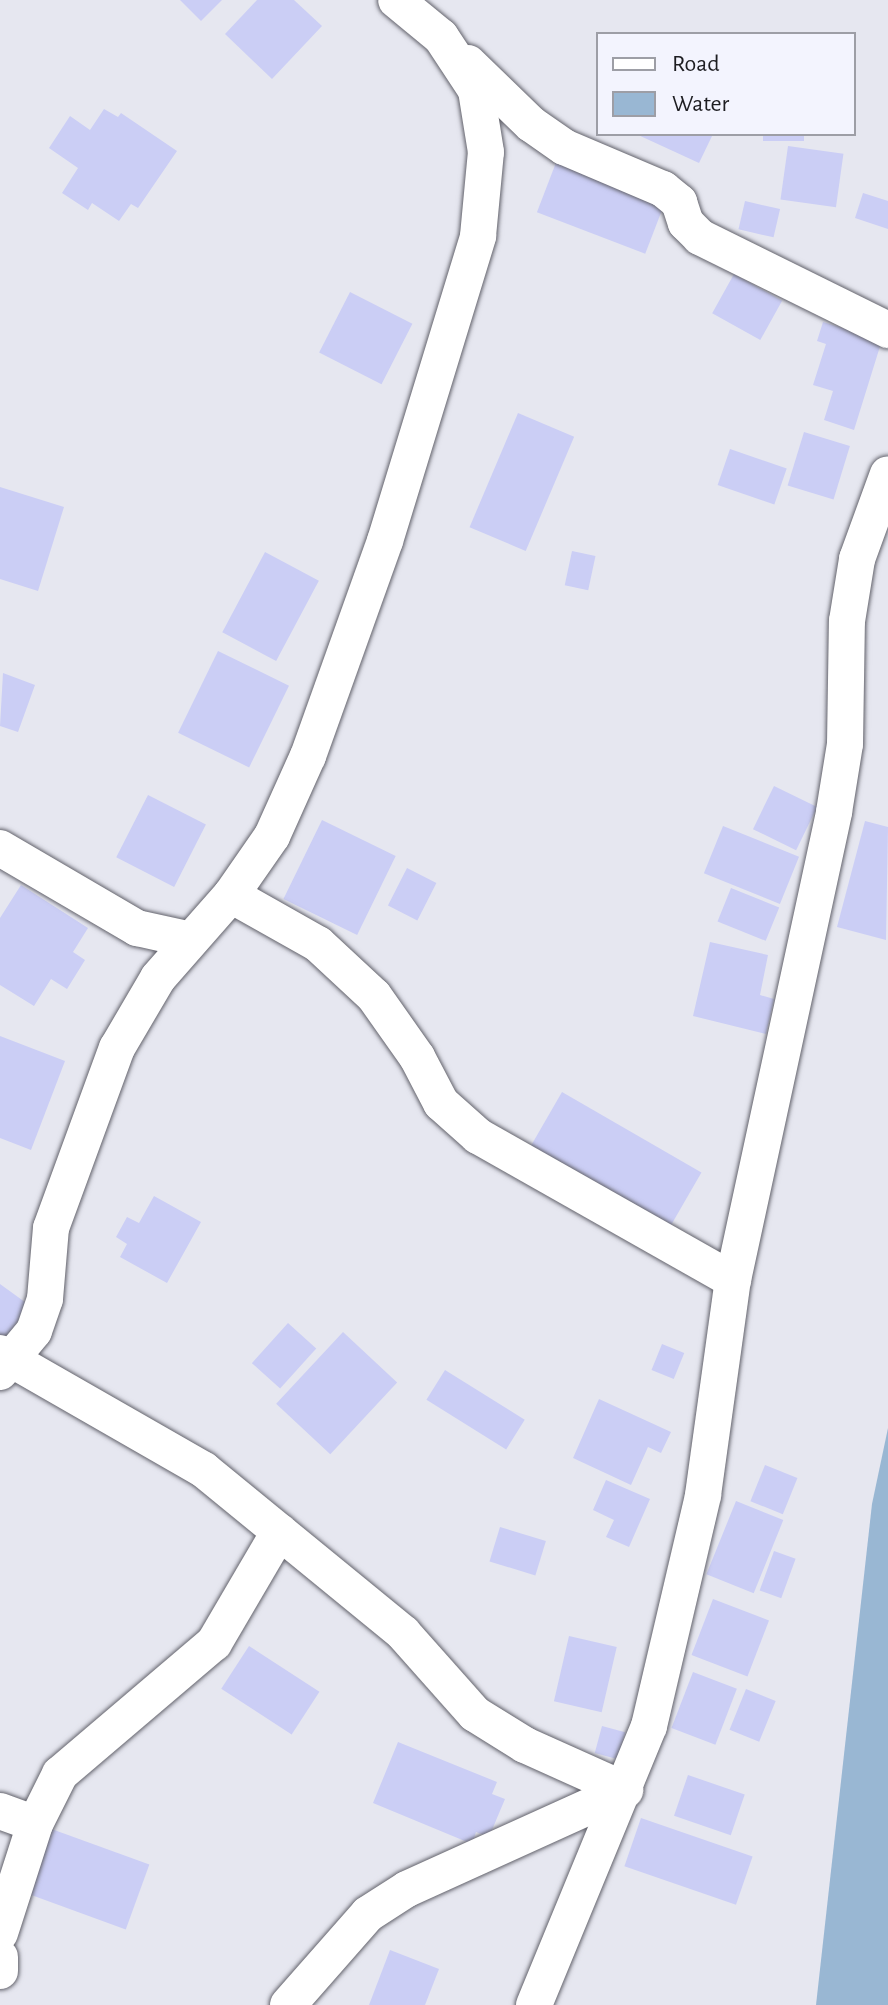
<!DOCTYPE html>
<style>
body{margin:0}
#map{position:relative;width:888px;height:2005px;overflow:hidden;background:#e6e7f0;font-family:"Alegreya Sans",sans-serif}
div>[style]{position:absolute}
.water>*{inset:0;background:#99b7d3}
.building>*{inset:0;background:#cbcef5;transform-origin:0 0}
.roads{filter:drop-shadow(0 0 2px #62626b) drop-shadow(0 0 2px #62626b)}
.minor>*{height:36px;margin:-18px;padding:0 18px;transform-origin:18px;border-radius:18px;background:#fff}
span{translate:-50% -50%;white-space:nowrap;text-align:center;line-height:1.15;-webkit-text-stroke:7px #f3f4fe;paint-order:stroke}
.legend{position:absolute;left:596px;top:32px;width:260px;height:104px;box-sizing:border-box;background:#f3f4fe;border:2px solid #9d9ea6;margin:0;padding:10px 14px;list-style:none;font-size:24px;color:#1d1d21}
.legend li{display:flex;align-items:center;gap:16px;height:40px}
.legend b{width:40px;border:2px solid #9d9ea6}
</style>
<div id="map">
<div class="water">
<div style="clip-path:polygon(888px 1428px,888px 2005px,816px 2005px,872px 1504px)"></div>
</div>
<div class="building">
<div style="clip-path:polygon(180px 0,222px 0,201px 21px)"></div>
<div style="clip-path:polygon(257px 0,294px 0,322px 26px,272px 79px,225px 34px)"></div>
<div style="clip-path:polygon(104px 109px,118px 117px,121px 113px,177px 151px,138px 208px,131px 204px,119px 221px,92px 203px,88px 210px,62px 193px,78px 168px,49px 148px,70px 116px,90px 130px)"></div>
<div style="clip-path:polygon(636px 134px,713px 134px,699px 163px)"></div>
<div style="left:763px;top:134px;width:41px;height:7px"></div>
<div style="left:788px;top:146px;width:56px;height:54px;rotate:8deg"></div>
<div style="left:557px;top:160px;width:116px;height:56px;rotate:21deg"></div>
<div style="clip-path:polygon(863px 193px,888px 201px,888px 229px,855px 218px)"></div>
<div style="left:745px;top:201px;width:36px;height:29px;rotate:13deg"></div>
<div style="left:734px;top:274px;width:55px;height:45px;rotate:29deg"></div>
<div style="left:350px;top:292px;width:70px;height:68px;rotate:27deg"></div>
<div style="clip-path:polygon(823px 322px,882px 340px,854px 430px,824px 420px,833px 391px,813px 385px,826px 344px,817px 341px)"></div>
<div style="left:518px;top:413px;width:61px;height:124px;rotate:23deg"></div>
<div style="left:804px;top:432px;width:48px;height:56px;rotate:17deg"></div>
<div style="left:730px;top:449px;width:60px;height:38px;rotate:19deg"></div>
<div style="clip-path:polygon(0 487px,64px 507px,38px 591px,0 579px)"></div>
<div style="left:572px;top:551px;width:24px;height:35px;rotate:12deg"></div>
<div style="left:265px;top:552px;width:61px;height:91px;rotate:28deg"></div>
<div style="left:218px;top:651px;width:79px;height:91px;rotate:26deg"></div>
<div style="clip-path:polygon(3px 673px,35px 685px,18px 732px,0 726px)"></div>
<div style="left:774px;top:786px;width:48px;height:48px;rotate:26deg"></div>
<div style="left:148px;top:795px;width:65px;height:70px;rotate:27deg"></div>
<div style="left:322px;top:820px;width:82px;height:88px;rotate:26deg"></div>
<div style="clip-path:polygon(865px 821px,888px 827px,886px 940px,837px 927px)"></div>
<div style="left:723px;top:826px;width:82px;height:51px;rotate:22deg"></div>
<div style="left:407px;top:868px;width:33px;height:42px;rotate:27deg"></div>
<div style="clip-path:polygon(21px 885px,88px 928px,73px 952px,85px 960px,67px 989px,51px 979px,34px 1006px,0 985px,0 918px)"></div>
<div style="left:731px;top:888px;width:52px;height:36px;rotate:22deg"></div>
<div style="clip-path:polygon(710px 942px,768px 955px,760px 995px,774px 999px,766px 1034px,693px 1016px)"></div>
<div style="clip-path:polygon(0 1036px,65px 1061px,31px 1150px,0 1138px)"></div>
<div style="left:562px;top:1092px;width:161px;height:69px;rotate:30deg"></div>
<div style="clip-path:polygon(154px 1196px,201px 1222px,167px 1283px,120px 1257px,127px 1244px,116px 1237px,127px 1217px,139px 1223px)"></div>
<div style="clip-path:polygon(0 1284px,29px 1305px,3px 1342px,0 1340px)"></div>
<div style="left:288px;top:1323px;width:38px;height:54px;rotate:42deg"></div>
<div style="left:343px;top:1332px;width:74px;height:98px;rotate:43deg"></div>
<div style="left:662px;top:1344px;width:24px;height:28px;rotate:22deg"></div>
<div style="left:445px;top:1370px;width:94px;height:35px;rotate:32deg"></div>
<div style="clip-path:polygon(599px 1399px,671px 1432px,661px 1453px,648px 1447px,631px 1485px,573px 1458px)"></div>
<div style="left:765px;top:1465px;width:35px;height:39px;rotate:22deg"></div>
<div style="clip-path:polygon(606px 1480px,650px 1499px,629px 1547px,606px 1537px,614px 1520px,593px 1510px)"></div>
<div style="left:736px;top:1501px;width:51px;height:79px;rotate:22deg"></div>
<div style="left:500px;top:1527px;width:48px;height:36px;rotate:17deg"></div>
<div style="left:774px;top:1551px;width:23px;height:42px;rotate:20deg"></div>
<div style="left:713px;top:1599px;width:60px;height:60px;rotate:21deg"></div>
<div style="left:569px;top:1636px;width:49px;height:67px;rotate:13deg"></div>
<div style="left:249px;top:1646px;width:84px;height:51px;rotate:33deg"></div>
<div style="left:693px;top:1672px;width:47px;height:60px;rotate:21deg"></div>
<div style="left:746px;top:1689px;width:32px;height:44px;rotate:22deg"></div>
<div style="left:602px;top:1726px;width:24px;height:28px;rotate:15deg"></div>
<div style="clip-path:polygon(398px 1742px,497px 1782px,492px 1794px,505px 1799px,489px 1837px,476px 1832px,472px 1844px,373px 1803px)"></div>
<div style="left:688px;top:1775px;width:60px;height:43px;rotate:19deg"></div>
<div style="left:641px;top:1818px;width:118px;height:51px;rotate:19deg"></div>
<div style="left:46px;top:1827px;width:110px;height:69px;rotate:20deg"></div>
<div style="clip-path:polygon(390px 1950px,439px 1969px,425px 2005px,369px 2005px)"></div>
</div>
<div class="roads">
<div class="minor">
<div style="left:468px;top:63px;width:88px;rotate:44.1deg"></div>
<div style="left:531px;top:124px;width:40px;rotate:34.9deg"></div>
<div style="left:564px;top:147px;width:108px;rotate:23deg"></div>
<div style="left:663px;top:189px;width:21px;rotate:39deg"></div>
<div style="left:679px;top:202px;width:22px;rotate:72deg"></div>
<div style="left:686px;top:223px;width:20px;rotate:45deg"></div>
<div style="left:700px;top:237px;width:210px;rotate:26.3deg"></div>
<div style="left:0;top:848px;width:159px;rotate:30.3deg"></div>
<div style="left:137px;top:928px;width:55px;rotate:12.5deg"></div>
<div style="left:231px;top:895px;width:100px;rotate:29.4deg"></div>
<div style="left:318px;top:944px;width:76px;rotate:42.9deg"></div>
<div style="left:374px;top:996px;width:75px;rotate:54.8deg"></div>
<div style="left:417px;top:1057px;width:52px;rotate:62.4deg"></div>
<div style="left:441px;top:1103px;width:50px;rotate:41.7deg"></div>
<div style="left:478px;top:1136px;width:293px;rotate:29.5deg"></div>
<div style="left:0;top:1353px;width:235px;rotate:29.8deg"></div>
<div style="left:204px;top:1470px;width:257px;rotate:39.3deg"></div>
<div style="left:403px;top:1633px;width:108px;rotate:48.4deg"></div>
<div style="left:475px;top:1714px;width:59px;rotate:31.8deg"></div>
<div style="left:525px;top:1745px;width:110px;rotate:24.2deg"></div>
<div style="left:0;top:1372px;width:53px;rotate:-50.3deg"></div>
<div style="left:34px;top:1331px;width:34px;rotate:-71deg"></div>
<div style="left:45px;top:1299px;width:71px;rotate:-85.2deg"></div>
<div style="left:51px;top:1228px;width:192px;rotate:-69.9deg"></div>
<div style="left:117px;top:1048px;width:81px;rotate:-59.6deg"></div>
<div style="left:158px;top:978px;width:111px;rotate:-48.7deg"></div>
<div style="left:231px;top:895px;width:72px;rotate:-55.2deg"></div>
<div style="left:272px;top:836px;width:88px;rotate:-65.8deg"></div>
<div style="left:308px;top:756px;width:228px;rotate:-70.3deg"></div>
<div style="left:385px;top:541px;width:319px;rotate:-73deg"></div>
<div style="left:478px;top:236px;width:84px;rotate:-84.6deg"></div>
<div style="left:486px;top:152px;width:63px;rotate:-99.2deg"></div>
<div style="left:476px;top:90px;width:64px;rotate:-123.4deg"></div>
<div style="left:441px;top:37px;width:58px;rotate:-140.6deg"></div>
<div style="left:0;top:1811px;width:37px;rotate:20deg"></div>
<div style="left:0;top:1933px;width:114px;rotate:-72.2deg"></div>
<div style="left:35px;top:1824px;width:56px;rotate:-63.4deg"></div>
<div style="left:60px;top:1774px;width:202px;rotate:-40.4deg"></div>
<div style="left:214px;top:1643px;width:129px;rotate:-59.6deg"></div>
<div style="left:0;top:1957px;width:14px;rotate:90deg"></div>
<div style="left:288px;top:2005px;width:121px;rotate:-48.7deg"></div>
<div style="left:368px;top:1914px;width:46px;rotate:-32.7deg"></div>
<div style="left:407px;top:1889px;width:239px;rotate:-24.4deg"></div>
<div style="left:534px;top:2005px;width:302px;rotate:-67.6deg"></div>
<div style="left:649px;top:1726px;width:237px;rotate:-76.8deg"></div>
<div style="left:703px;top:1495px;width:217px;rotate:-82.1deg"></div>
<div style="left:733px;top:1280px;width:479px;rotate:-77.8deg"></div>
<div style="left:834px;top:812px;width:69px;rotate:-80.8deg"></div>
<div style="left:845px;top:744px;width:123px;rotate:-89.1deg"></div>
<div style="left:847px;top:621px;width:63px;rotate:-80.8deg"></div>
<div style="left:857px;top:559px;width:90px;rotate:-70deg"></div>
</div>
</div>
<ul class="legend">
<li><b style="height:10px;background:#fff"></b>Road</li>
<li><b style="height:22px;background:#99b7d3"></b>Water</li>
</ul>
</div>
